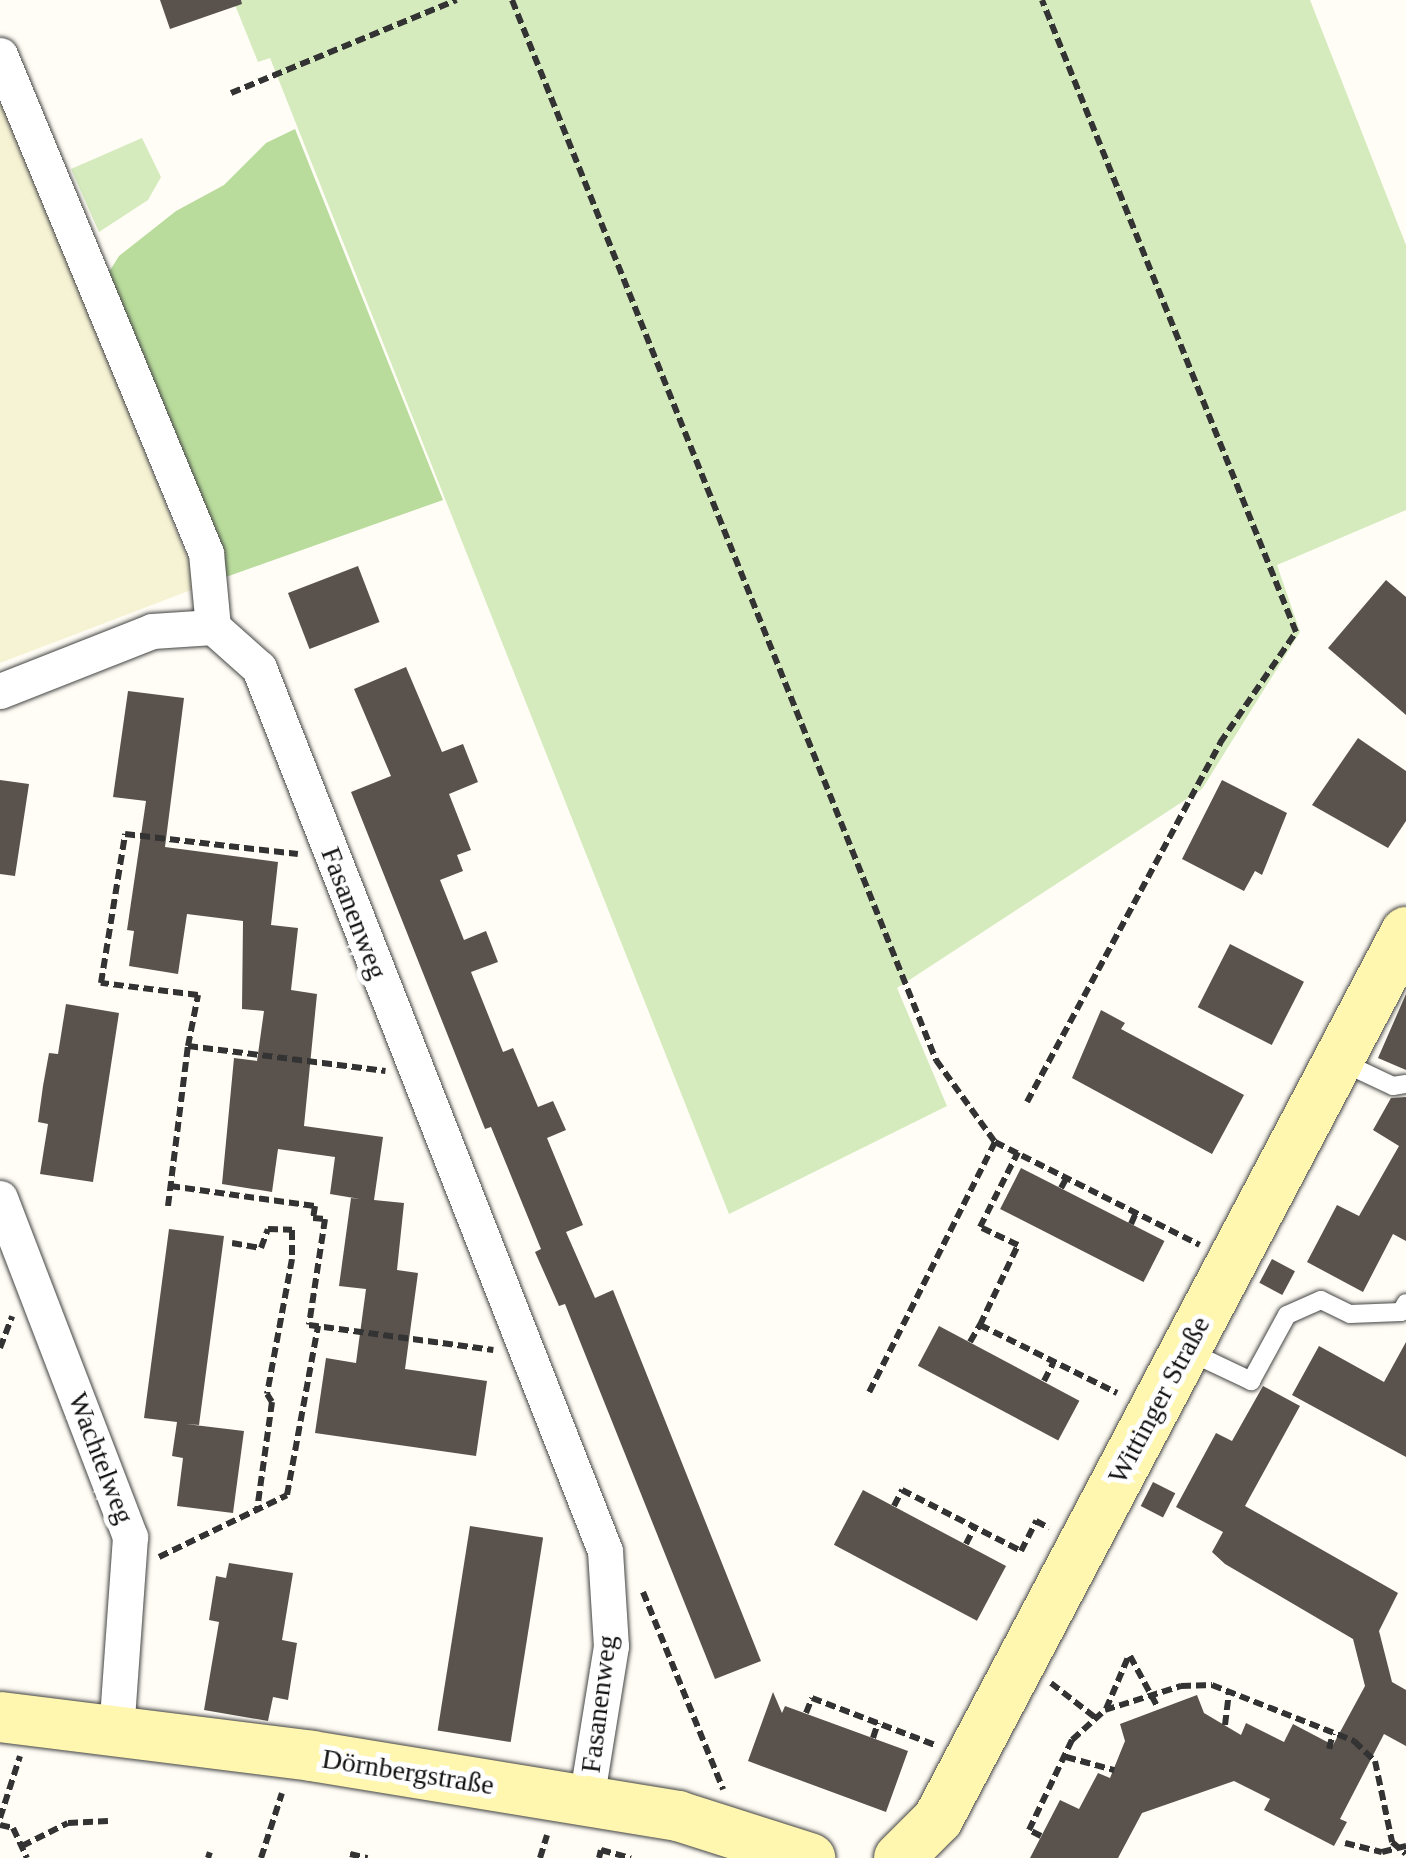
<!DOCTYPE html>
<meta charset="utf-8">
<style>
body{margin:0}
#map{position:relative;width:1406px;height:1858px;overflow:hidden;background:#fffdf5;font-family:"Times New Roman",serif}
div>[style]{position:absolute}
.farmland>*{inset:0;background:#f6f3d4}
.green>*{inset:0;background:#d5ebbd}
.forest>*{inset:0;background:#b9dc9c}
.building>*{inset:0;background:#5a524d;transform-origin:0 0}
.path>*{height:6px;margin-top:-3px;transform-origin:0;background:repeating-linear-gradient(90deg,#333 0 10px,transparent 0 15px)}
.roads{filter:drop-shadow(0 0 2px #444) drop-shadow(0 0 2px #444)}
.service>*{height:18px;margin:-9px;padding:0 9px;transform-origin:9px;border-radius:9px;background:#fff}
.minor>*{height:35px;margin:-17.5px;padding:0 17.5px;transform-origin:17.5px;border-radius:17.5px;background:#fff}
.secondary>*{height:50px;margin:-25px;padding:0 25px;transform-origin:25px;border-radius:25px;background:#fff6b0}
span{translate:-50% -50%;white-space:nowrap;text-align:center;line-height:1.15;-webkit-text-stroke:10px #fff;paint-order:stroke}
.street-label{font-size:28px;color:#111}
</style>
<div id="map">
<div class="farmland">
<div style="clip-path:polygon(0 92px,199px 587px,0 663px)"></div>
</div>
<div class="green">
<div style="clip-path:polygon(233px 0,1310px 0,1406px 245px,1406px 510px,1277px 565px,1300px 632px,1202px 789px,897px 988px,947px 1106px,729px 1214px,270px 58px,258px 62px)"></div>
<div style="clip-path:polygon(142px 138px,161px 177px,148px 200px,99px 232px,71px 169px)"></div>
</div>
<div class="forest">
<div style="clip-path:polygon(295px 129px,443px 500px,226px 577px,109px 272px,119px 256px,176px 211px,224px 185px,266px 143px)"></div>
</div>
<div class="building">
<div style="clip-path:polygon(160px 0,241px 0,242px 4px,170px 29px)"></div>
<div style="left:358px;top:566px;width:60px;height:75px;rotate:69deg"></div>
<div style="clip-path:polygon(1386px 580px,1406px 597px,1406px 715px,1328px 648px)"></div>
<div style="clip-path:polygon(406px 667px,442px 752px,463px 744px,478px 782px,449px 794px,471px 850px,457px 855px,463px 871px,440px 880px,464px 940px,486px 931px,498px 962px,471px 972px,503px 1052px,513px 1048px,538px 1107px,553px 1101px,566px 1130px,547px 1138px,583px 1225px,566px 1232px,595px 1298px,613px 1290px,761px 1661px,715px 1679px,565px 1304px,559px 1306px,535px 1252px,541px 1249px,491px 1127px,485px 1129px,351px 792px,391px 776px,354px 689px)"></div>
<div style="clip-path:polygon(128px 691px,184px 698px,165px 847px,278px 862px,271px 925px,298px 928px,291px 990px,317px 994px,304px 1126px,383px 1137px,374px 1200px,404px 1203px,397px 1270px,418px 1273px,405px 1369px,487px 1381px,476px 1456px,315px 1433px,326px 1358px,356px 1363px,366px 1289px,339px 1286px,351px 1198px,360px 1199px,330px 1194px,335px 1157px,278px 1149px,272px 1192px,222px 1184px,234px 1058px,257px 1061px,264px 1011px,242px 1009px,243px 921px,187px 914px,178px 974px,129px 966px,134px 931px,127px 930px,146px 801px,113px 797px)"></div>
<div style="clip-path:polygon(1358px 738px,1406px 771px,1406px 821px,1388px 848px,1312px 805px)"></div>
<div style="clip-path:polygon(0 780px,29px 784px,15px 876px,0 874px)"></div>
<div style="clip-path:polygon(1222px 780px,1287px 813px,1262px 875px,1255px 871px,1244px 891px,1182px 859px)"></div>
<div style="left:1230px;top:944px;width:83px;height:71px;rotate:27deg"></div>
<div style="clip-path:polygon(1406px 994px,1406px 1070px,1378px 1058px)"></div>
<div style="clip-path:polygon(66px 1004px,119px 1013px,93px 1182px,40px 1174px,48px 1124px,38px 1122px,43px 1086px,49px 1053px,58px 1054px)"></div>
<div style="clip-path:polygon(1101px 1010px,1125px 1023px,1121px 1029px,1244px 1095px,1212px 1154px,1072px 1078px)"></div>
<div style="clip-path:polygon(1406px 1097px,1406px 1241px,1393px 1234px,1363px 1292px,1307px 1262px,1337px 1205px,1359px 1216px,1399px 1146px,1373px 1130px,1391px 1098px)"></div>
<div style="left:1021px;top:1168px;width:161px;height:46px;rotate:27deg"></div>
<div style="clip-path:polygon(169px 1229px,224px 1236px,199px 1425px,186px 1424px,244px 1431px,233px 1513px,177px 1506px,183px 1458px,172px 1456px,177px 1422px,144px 1418px)"></div>
<div style="left:1272px;top:1259px;width:26px;height:27px;rotate:28deg"></div>
<div style="left:939px;top:1326px;width:159px;height:45px;rotate:28deg"></div>
<div style="clip-path:polygon(1406px 1342px,1406px 1457px,1292px 1395px,1319px 1346px,1384px 1382px)"></div>
<div style="clip-path:polygon(1263px 1386px,1300px 1406px,1245px 1506px,1398px 1593px,1379px 1631px,1392px 1682px,1406px 1690px,1406px 1746px,1384px 1734px,1340px 1819px,1347px 1822px,1334px 1846px,1264px 1810px,1270px 1799px,1234px 1781px,1142px 1813px,1118px 1858px,1030px 1858px,1060px 1800px,1079px 1809px,1098px 1773px,1110px 1778px,1125px 1741px,1120px 1724px,1197px 1695px,1204px 1713px,1241px 1735px,1246px 1723px,1284px 1742px,1293px 1724px,1333px 1745px,1365px 1686px,1353px 1639px,1225px 1564px,1212px 1552px,1223px 1532px,1176px 1507px,1216px 1433px,1232px 1441px)"></div>
<div style="left:1153px;top:1482px;width:25px;height:27px;rotate:27deg"></div>
<div style="left:863px;top:1490px;width:162px;height:62px;rotate:28deg"></div>
<div style="left:470px;top:1526px;width:74px;height:207px;rotate:9deg"></div>
<div style="clip-path:polygon(229px 1563px,293px 1573px,282px 1640px,297px 1643px,288px 1700px,273px 1697px,268px 1721px,204px 1710px,219px 1622px,209px 1620px,216px 1576px,226px 1578px)"></div>
<div style="clip-path:polygon(773px 1692px,782px 1713px,785px 1706px,908px 1751px,886px 1812px,748px 1761px)"></div>
</div>
<div class="path">
<div style="left:512px;top:0;width:1142px;rotate:68.2deg"></div>
<div style="left:936px;top:1060px;width:101px;rotate:54.3deg"></div>
<div style="left:995px;top:1142px;width:280px;rotate:116.7deg"></div>
<div style="left:231px;top:93px;width:244px;rotate:-22.4deg"></div>
<div style="left:188px;top:1046px;width:52px;rotate:-78.9deg"></div>
<div style="left:198px;top:995px;width:98px;rotate:-172.9deg"></div>
<div style="left:101px;top:983px;width:151px;rotate:-80.8deg"></div>
<div style="left:125px;top:834px;width:174px;rotate:6.6deg"></div>
<div style="left:1027px;top:1102px;width:408px;rotate:-61.7deg"></div>
<div style="left:1220px;top:743px;width:135px;rotate:-55.6deg"></div>
<div style="left:1296px;top:632px;width:681px;rotate:-111.9deg"></div>
<div style="left:995px;top:1142px;width:229px;rotate:26.7deg"></div>
<div style="left:170px;top:1186px;width:146px;rotate:7.9deg"></div>
<div style="left:315px;top:1206px;width:12px;rotate:99deg"></div>
<div style="left:313px;top:1218px;width:12px;rotate:5deg"></div>
<div style="left:325px;top:1219px;width:107px;rotate:98.6deg"></div>
<div style="left:309px;top:1325px;width:186px;rotate:7.7deg"></div>
<div style="left:1061px;top:1188px;width:13px;rotate:-61deg"></div>
<div style="left:168px;top:1206px;width:161px;rotate:-82.9deg"></div>
<div style="left:188px;top:1046px;width:199px;rotate:7.2deg"></div>
<div style="left:1131px;top:1224px;width:12px;rotate:-66deg"></div>
<div style="left:232px;top:1243px;width:29px;rotate:10deg"></div>
<div style="left:261px;top:1248px;width:20px;rotate:-70deg"></div>
<div style="left:268px;top:1229px;width:24px;rotate:2deg"></div>
<div style="left:292px;top:1230px;width:29px;rotate:90deg"></div>
<div style="left:292px;top:1259px;width:137px;rotate:100.5deg"></div>
<div style="left:267px;top:1394px;width:9px;rotate:58deg"></div>
<div style="left:272px;top:1402px;width:109px;rotate:97.9deg"></div>
<div style="left:980px;top:1325px;width:89px;rotate:-64.6deg"></div>
<div style="left:1018px;top:1245px;width:42px;rotate:-154.7deg"></div>
<div style="left:980px;top:1227px;width:84px;rotate:-63.1deg"></div>
<div style="left:970px;top:1342px;width:20px;rotate:-60deg"></div>
<div style="left:980px;top:1325px;width:153px;rotate:26.4deg"></div>
<div style="left:0;top:1348px;width:34px;rotate:-69deg"></div>
<div style="left:1044px;top:1381px;width:20px;rotate:-63deg"></div>
<div style="left:894px;top:1506px;width:18px;rotate:-63deg"></div>
<div style="left:902px;top:1490px;width:134px;rotate:27.1deg"></div>
<div style="left:1021px;top:1551px;width:34px;rotate:-63deg"></div>
<div style="left:1036px;top:1521px;width:15px;rotate:28deg"></div>
<div style="left:966px;top:1544px;width:18px;rotate:-63deg"></div>
<div style="left:159px;top:1557px;width:142px;rotate:-25.8deg"></div>
<div style="left:287px;top:1495px;width:172px;rotate:-79.6deg"></div>
<div style="left:643px;top:1592px;width:213px;rotate:67.9deg"></div>
<div style="left:1130px;top:1656px;width:57px;rotate:61.6deg"></div>
<div style="left:1051px;top:1683px;width:57px;rotate:37.9deg"></div>
<div style="left:1106px;top:1709px;width:59px;rotate:-66.9deg"></div>
<div style="left:806px;top:1713px;width:16px;rotate:-68deg"></div>
<div style="left:812px;top:1698px;width:132px;rotate:20.9deg"></div>
<div style="left:1225px;top:1725px;width:34px;rotate:-83deg"></div>
<div style="left:873px;top:1738px;width:16px;rotate:-72deg"></div>
<div style="left:1329px;top:1749px;width:16px;rotate:-76deg"></div>
<div style="left:1066px;top:1757px;width:50px;rotate:15.2deg"></div>
<div style="left:0;top:1818px;width:65px;rotate:-72.1deg"></div>
<div style="left:0;top:1825px;width:13px;rotate:13deg"></div>
<div style="left:13px;top:1828px;width:33px;rotate:65deg"></div>
<div style="left:1041px;top:1836px;width:13px;rotate:-153deg"></div>
<div style="left:1029px;top:1830px;width:100px;rotate:-64.5deg"></div>
<div style="left:1072px;top:1740px;width:45px;rotate:-42.3deg"></div>
<div style="left:1105px;top:1710px;width:80px;rotate:-17.5deg"></div>
<div style="left:1181px;top:1686px;width:31px;rotate:-2deg"></div>
<div style="left:1212px;top:1685px;width:153px;rotate:21.5deg"></div>
<div style="left:1354px;top:1741px;width:29px;rotate:44deg"></div>
<div style="left:1375px;top:1761px;width:83px;rotate:78.1deg"></div>
<div style="left:1392px;top:1842px;width:18px;rotate:41deg"></div>
<div style="left:1345px;top:1843px;width:38px;rotate:14deg"></div>
<div style="left:1382px;top:1852px;width:25px;rotate:-14deg"></div>
<div style="left:22px;top:1846px;width:51px;rotate:-26.6deg"></div>
<div style="left:68px;top:1823px;width:40px;rotate:-2.9deg"></div>
<div style="left:350px;top:1854px;width:18px;rotate:13deg"></div>
<div style="left:208px;top:1858px;width:6px;rotate:-72deg"></div>
<div style="left:261px;top:1858px;width:68px;rotate:-72.1deg"></div>
<div style="left:540px;top:1858px;width:24px;rotate:-73deg"></div>
<div style="left:599px;top:1858px;width:8px;rotate:-76deg"></div>
<div style="left:601px;top:1850px;width:31px;rotate:15deg"></div>
</div>
<div class="roads">
<div class="service">
<div style="left:1342px;top:1062px;width:56px;rotate:25.2deg"></div>
<div style="left:1393px;top:1086px;width:13px;rotate:-9deg"></div>
<div style="left:1190px;top:1352px;width:68px;rotate:25.4deg"></div>
<div style="left:1251px;top:1381px;width:75px;rotate:-61.4deg"></div>
<div style="left:1287px;top:1315px;width:37px;rotate:-24deg"></div>
<div style="left:1321px;top:1300px;width:32px;rotate:26deg"></div>
<div style="left:1350px;top:1314px;width:51px;rotate:-2.2deg"></div>
<div style="left:1401px;top:1312px;width:10px;rotate:-61deg"></div>
</div>
<div class="minor">
<div style="left:0;top:55px;width:539px;rotate:67.53deg"></div>
<div style="left:206px;top:553px;width:74px;rotate:84.6deg"></div>
<div style="left:213px;top:627px;width:62px;rotate:41.7deg"></div>
<div style="left:259px;top:668px;width:948px;rotate:68.6deg"></div>
<div style="left:605px;top:1551px;width:95px;rotate:86.4deg"></div>
<div style="left:611px;top:1646px;width:156px;rotate:99.2deg"></div>
<div style="left:0;top:691px;width:163px;rotate:-21.5deg"></div>
<div style="left:152px;top:631px;width:61px;rotate:-3.8deg"></div>
<div style="left:0;top:1198px;width:363px;rotate:69deg"></div>
<div style="left:130px;top:1537px;width:195px;rotate:94.1deg"></div>
</div>
<div class="secondary">
<div style="left:0;top:1717px;width:314px;rotate:7.1deg"></div>
<div style="left:312px;top:1756px;width:371px;rotate:9.3deg"></div>
<div style="left:678px;top:1816px;width:139px;rotate:17.7deg"></div>
<div style="left:899px;top:1858px;width:55px;rotate:-45deg"></div>
<div style="left:938px;top:1819px;width:1003px;rotate:-62.18deg"></div>
</div>
</div>
<div class="street-label">
<span style="left:354px;top:913px;rotate:69deg">Fasanenweg</span>
<span style="left:1159px;top:1400px;rotate:-62deg">Wittinger Straße</span>
<span style="left:101px;top:1458px;rotate:69deg">Wachtelweg</span>
<span style="left:599px;top:1704px;rotate:-83deg">Fasanenweg</span>
<span style="left:408px;top:1772px;rotate:9deg">Dörnbergstraße</span>
</div>
</div>
